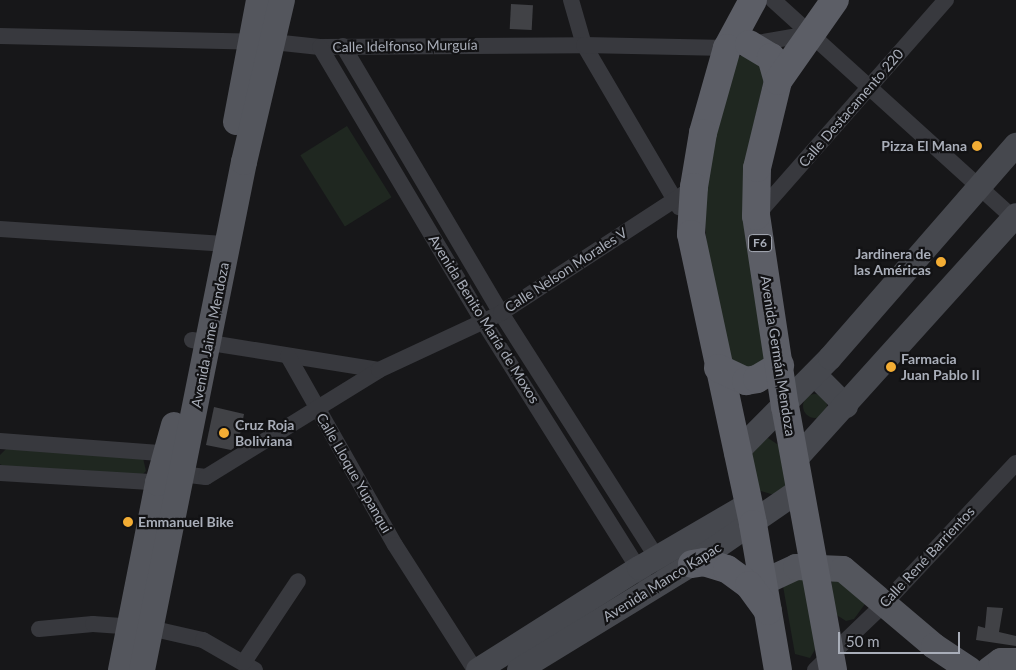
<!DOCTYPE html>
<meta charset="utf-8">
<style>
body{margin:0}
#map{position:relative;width:1016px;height:670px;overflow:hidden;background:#171719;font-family:Lato,sans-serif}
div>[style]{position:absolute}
.green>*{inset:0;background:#1f2720;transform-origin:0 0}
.round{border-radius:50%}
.building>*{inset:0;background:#414246;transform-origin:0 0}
.minor>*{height:16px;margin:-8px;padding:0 8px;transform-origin:8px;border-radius:8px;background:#38393e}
.secondary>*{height:24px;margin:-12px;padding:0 12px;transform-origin:12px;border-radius:12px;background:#46484e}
.primary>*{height:26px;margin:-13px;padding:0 13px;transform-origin:13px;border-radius:13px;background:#54565d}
.trunk>*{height:28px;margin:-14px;padding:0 14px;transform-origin:14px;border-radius:14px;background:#5c5e66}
.dots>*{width:14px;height:14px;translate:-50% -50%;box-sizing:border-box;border:2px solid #121214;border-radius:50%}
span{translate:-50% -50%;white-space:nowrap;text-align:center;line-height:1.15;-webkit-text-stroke:4.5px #121214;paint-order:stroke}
.shield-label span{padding:1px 4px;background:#121214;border:1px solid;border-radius:4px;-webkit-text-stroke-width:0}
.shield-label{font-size:12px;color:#a9aeb9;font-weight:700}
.street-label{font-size:14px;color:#a9aeb9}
.poi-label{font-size:14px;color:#a9aeb9;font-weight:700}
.right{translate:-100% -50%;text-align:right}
.left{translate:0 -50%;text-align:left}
.scale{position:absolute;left:838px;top:632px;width:122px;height:22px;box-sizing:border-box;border:2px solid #a9aeb9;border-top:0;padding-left:6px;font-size:15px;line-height:18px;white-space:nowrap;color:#a9aeb9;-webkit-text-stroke:4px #121214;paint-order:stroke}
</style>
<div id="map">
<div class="green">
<div style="clip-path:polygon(749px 54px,766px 71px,752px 131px,765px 360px,755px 373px,728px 363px,707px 252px,704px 206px,708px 164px,732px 63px,740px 56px)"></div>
<div style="left:347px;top:126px;width:84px;height:55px;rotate:58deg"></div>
<div class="round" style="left:803px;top:394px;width:24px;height:24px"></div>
<div style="clip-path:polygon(768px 438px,780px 446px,787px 487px,774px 495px,758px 490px,750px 455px,760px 441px)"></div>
<div style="clip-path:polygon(8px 447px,143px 458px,146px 471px,141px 476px,4px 467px,0 464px,0 455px)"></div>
<div style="clip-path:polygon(836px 575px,865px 604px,854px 619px,846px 621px,835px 614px,831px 577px)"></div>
<div style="clip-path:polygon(803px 578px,816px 648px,810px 658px,795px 654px,783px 586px)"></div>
</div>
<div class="building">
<div style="left:511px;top:4px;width:22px;height:25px;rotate:3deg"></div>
<div style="clip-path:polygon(214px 407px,244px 414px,238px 445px,231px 450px,206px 445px)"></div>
<div style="clip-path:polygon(987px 607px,1003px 608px,999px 632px,1016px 636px,1016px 646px,976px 640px,978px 626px,985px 628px)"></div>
</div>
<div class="minor">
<div style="left:571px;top:0;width:47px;rotate:73.9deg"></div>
<div style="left:584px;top:45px;width:188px;rotate:59.6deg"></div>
<div style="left:773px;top:0;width:328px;rotate:42.2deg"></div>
<div style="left:0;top:36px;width:273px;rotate:1.3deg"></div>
<div style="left:273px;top:42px;width:47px;rotate:6.1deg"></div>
<div style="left:320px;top:47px;width:264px;rotate:-0.4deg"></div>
<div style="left:584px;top:45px;width:143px;rotate:1.2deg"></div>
<div style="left:727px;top:48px;width:84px;rotate:-9.6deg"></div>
<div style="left:343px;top:46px;width:310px;rotate:59.4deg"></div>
<div style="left:501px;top:313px;width:300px;rotate:57.5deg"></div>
<div style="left:320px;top:47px;width:319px;rotate:59.3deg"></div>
<div style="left:483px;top:321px;width:301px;rotate:57.9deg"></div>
<div style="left:756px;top:216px;width:288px;rotate:-48.7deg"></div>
<div style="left:0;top:229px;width:228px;rotate:3.8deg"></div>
<div style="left:192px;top:340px;width:189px;rotate:9.1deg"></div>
<div style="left:288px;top:356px;width:217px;rotate:60.5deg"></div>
<div style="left:395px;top:545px;width:148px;rotate:57.4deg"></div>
<div style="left:0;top:441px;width:173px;rotate:4.3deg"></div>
<div style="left:0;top:473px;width:167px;rotate:3.4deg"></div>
<div style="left:181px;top:474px;width:25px;rotate:7deg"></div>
<div style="left:206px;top:477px;width:203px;rotate:-31.7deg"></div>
<div style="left:379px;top:370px;width:135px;rotate:-25deg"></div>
<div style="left:501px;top:313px;width:230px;rotate:-33.1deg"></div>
<div style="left:39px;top:629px;width:54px;rotate:-5.3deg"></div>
<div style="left:93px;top:624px;width:57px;rotate:4deg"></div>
<div style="left:150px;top:628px;width:54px;rotate:12.8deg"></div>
<div style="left:203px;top:640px;width:60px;rotate:30deg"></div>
<div style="left:244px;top:662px;width:97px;rotate:-56.3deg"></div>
<div style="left:815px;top:670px;width:95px;rotate:-43.7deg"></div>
<div style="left:884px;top:604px;width:193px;rotate:-46.9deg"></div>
</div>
<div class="secondary">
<div style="left:815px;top:375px;width:44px;rotate:45deg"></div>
<div style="left:736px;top:453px;width:134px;rotate:-45.3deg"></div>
<div style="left:830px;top:358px;width:283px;rotate:-48.9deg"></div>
<div style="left:795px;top:460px;width:330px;rotate:-47.9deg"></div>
<div style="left:478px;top:670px;width:191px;rotate:-32.4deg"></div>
<div style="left:639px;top:568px;width:127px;rotate:-30.2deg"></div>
<div style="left:519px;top:670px;width:203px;rotate:-31.5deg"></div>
<div style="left:692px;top:564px;width:132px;rotate:-34.5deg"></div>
</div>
<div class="primary">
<div style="left:236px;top:122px;width:124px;rotate:-79.3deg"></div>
<div style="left:764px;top:582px;width:35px;rotate:-25deg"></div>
<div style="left:796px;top:567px;width:47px;rotate:2.4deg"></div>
<div style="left:843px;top:569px;width:119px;rotate:40.2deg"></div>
<div style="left:934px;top:646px;width:43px;rotate:33.7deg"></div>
<div style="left:121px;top:670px;width:191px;rotate:-78.8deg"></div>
<div style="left:158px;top:483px;width:60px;rotate:-74.6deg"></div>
<div style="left:142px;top:670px;width:518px;rotate:-78.65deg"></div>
<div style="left:244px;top:162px;width:166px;rotate:-76.8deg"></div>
<div style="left:989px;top:670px;width:15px;rotate:-37deg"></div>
<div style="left:1001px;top:661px;width:15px"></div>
</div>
<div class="trunk">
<div style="left:753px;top:0;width:55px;rotate:118.4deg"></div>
<div style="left:727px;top:48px;width:88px;rotate:105.8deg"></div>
<div style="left:703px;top:133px;width:55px;rotate:99.5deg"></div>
<div style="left:694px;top:187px;width:47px;rotate:93.7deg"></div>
<div style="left:691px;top:234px;width:297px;rotate:77.9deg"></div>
<div style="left:753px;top:524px;width:148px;rotate:80.3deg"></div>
<div style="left:749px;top:44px;width:26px;rotate:31deg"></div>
<div style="left:771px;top:57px;width:25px;rotate:74deg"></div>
<div style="left:718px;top:368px;width:31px;rotate:25deg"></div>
<div style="left:746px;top:381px;width:11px;rotate:-10deg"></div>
<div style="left:757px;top:379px;width:27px;rotate:-31deg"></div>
<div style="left:692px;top:564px;width:12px;rotate:-9deg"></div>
<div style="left:704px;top:562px;width:24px;rotate:17deg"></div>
<div style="left:727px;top:569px;width:27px;rotate:36deg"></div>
<div style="left:749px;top:585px;width:32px;rotate:54deg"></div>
<div style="left:833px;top:670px;width:267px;rotate:-100.3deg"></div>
<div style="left:785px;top:407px;width:193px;rotate:-98.6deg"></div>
<div style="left:756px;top:216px;width:48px;rotate:-88.8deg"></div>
<div style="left:757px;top:168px;width:89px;rotate:-76.4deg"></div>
<div style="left:778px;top:81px;width:99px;rotate:-54.9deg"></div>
</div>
<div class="dots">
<div style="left:977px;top:146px;background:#f3ad34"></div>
<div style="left:941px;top:262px;background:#f3ad34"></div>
<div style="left:891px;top:367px;background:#f3ad34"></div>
<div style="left:224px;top:433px;background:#f3ad34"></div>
<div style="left:128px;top:522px;background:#f3ad34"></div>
</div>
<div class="shield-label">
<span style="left:760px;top:243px">F6</span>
</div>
<div class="street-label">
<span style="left:405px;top:46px;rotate:-1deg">Calle Idelfonso Murguía</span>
<span style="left:851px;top:108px;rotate:-49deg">Calle Destacamento 220</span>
<span style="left:566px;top:270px;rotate:-33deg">Calle Nelson Morales V</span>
<span style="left:484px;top:319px;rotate:58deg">Avenida Benito María de Moxos</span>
<span style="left:210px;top:335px;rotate:-79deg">Avenida Jaime Mendoza</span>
<span style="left:778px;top:356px;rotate:81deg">Avenida Germán Mendoza</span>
<span style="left:354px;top:473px;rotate:60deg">Calle Lloque Yupanqui</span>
<span style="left:927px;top:557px;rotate:-47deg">Calle René Barrientos</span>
<span style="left:662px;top:582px;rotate:-32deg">Avenida Manco Kapac</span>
</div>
<div class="poi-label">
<span class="right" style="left:967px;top:146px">Pizza El Mana</span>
<span class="right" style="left:931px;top:262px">Jardinera de<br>las Américas</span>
<span class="left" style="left:901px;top:367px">Farmacia<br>Juan Pablo II</span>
<span class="left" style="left:235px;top:433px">Cruz Roja<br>Boliviana</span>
<span class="left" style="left:138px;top:522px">Emmanuel Bike</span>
</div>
<div class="scale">50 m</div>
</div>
